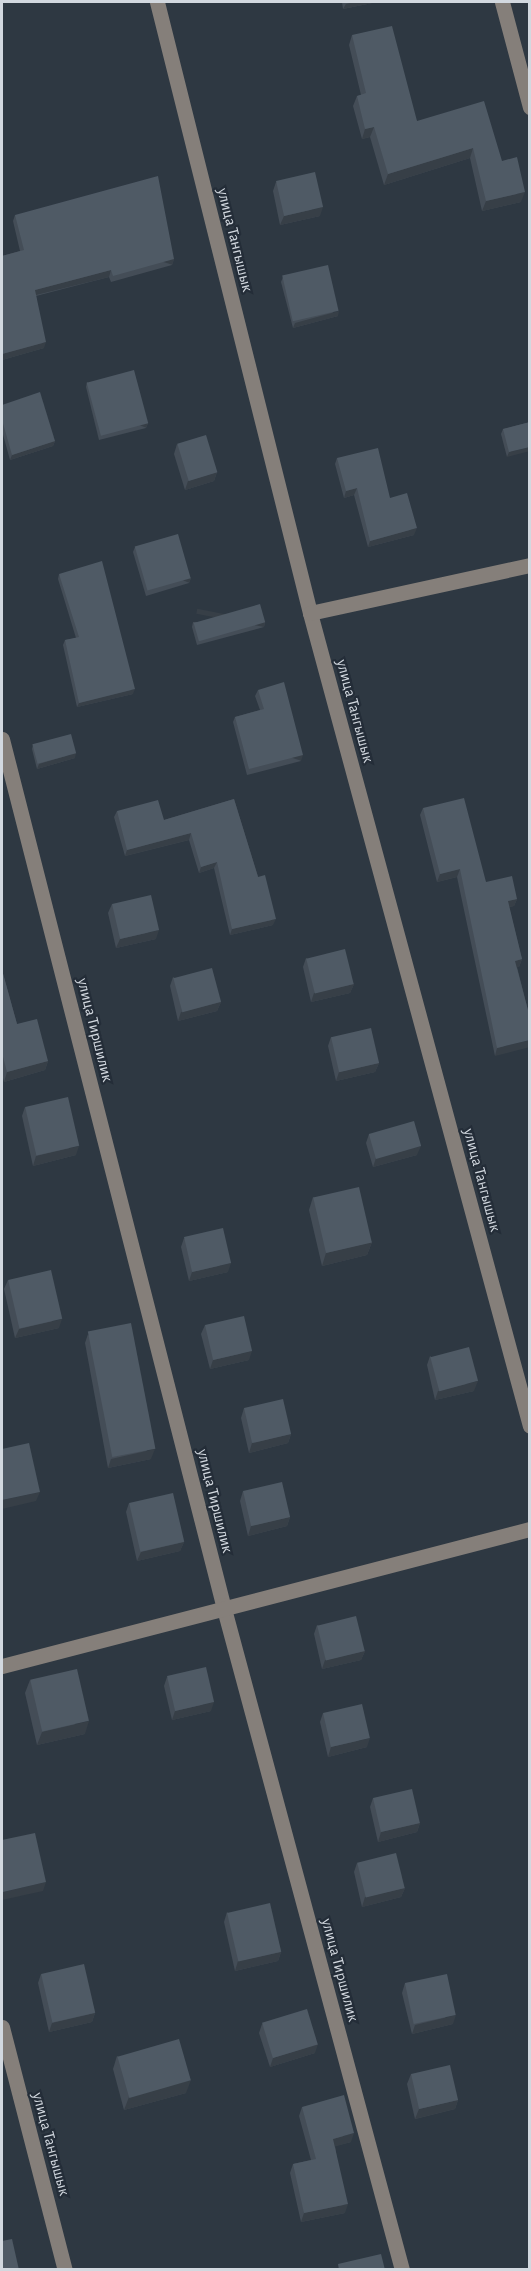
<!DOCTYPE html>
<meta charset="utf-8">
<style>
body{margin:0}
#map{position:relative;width:531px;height:2271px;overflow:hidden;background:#2e3842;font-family:"Alegreya Sans",sans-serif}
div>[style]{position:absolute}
.minor>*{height:15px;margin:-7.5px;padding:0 7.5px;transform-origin:7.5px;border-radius:7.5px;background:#857f7a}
.wall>*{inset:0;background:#444d57}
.shaded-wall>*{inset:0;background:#373f47;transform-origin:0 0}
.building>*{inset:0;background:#4f5a65;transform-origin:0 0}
span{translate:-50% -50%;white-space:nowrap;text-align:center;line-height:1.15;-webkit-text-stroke:4.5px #242d38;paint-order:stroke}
.street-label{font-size:16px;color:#d2d8df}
.frame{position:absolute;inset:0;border:3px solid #d2d8df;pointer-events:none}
</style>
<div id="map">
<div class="minor">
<div style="left:157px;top:2px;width:630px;rotate:75.94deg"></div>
<div style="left:310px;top:613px;width:842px;rotate:74.86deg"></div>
<div style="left:502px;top:2px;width:109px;rotate:75.1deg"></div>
<div style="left:310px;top:613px;width:225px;rotate:-12.3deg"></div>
<div style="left:2px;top:739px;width:894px;rotate:75.68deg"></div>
<div style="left:223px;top:1605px;width:689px;rotate:74.93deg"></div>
<div style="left:2px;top:1666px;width:545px;rotate:-14.55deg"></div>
<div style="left:2px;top:2027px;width:251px;rotate:75.5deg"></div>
</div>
<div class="wall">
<div style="clip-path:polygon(342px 2px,377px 2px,343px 9px)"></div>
<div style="clip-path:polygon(352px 35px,417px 121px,502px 161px,521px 202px,482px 211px,470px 158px,384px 185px,370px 137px,362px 139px,353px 106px,357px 96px,361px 95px,349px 45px)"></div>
<div style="clip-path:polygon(276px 182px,320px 216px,280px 225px,273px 191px)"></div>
<div style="clip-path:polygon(15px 215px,174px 259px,172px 265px,111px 282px,109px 277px,36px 296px,44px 348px,2px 360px,2px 256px,20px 251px,13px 221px)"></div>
<div style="clip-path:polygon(283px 277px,338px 316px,293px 328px,281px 282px)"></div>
<div style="clip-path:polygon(87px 382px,148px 423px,146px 428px,99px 440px,86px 387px)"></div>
<div style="clip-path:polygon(2px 405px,55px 441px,53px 446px,10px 460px,2px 431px)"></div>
<div style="clip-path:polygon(530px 422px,507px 457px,501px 434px,503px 429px)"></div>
<div style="clip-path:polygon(177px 444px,217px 472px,214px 481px,185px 490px,174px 454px)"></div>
<div style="clip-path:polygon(337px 458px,390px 498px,414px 535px,368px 547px,354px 495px,344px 498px,335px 464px)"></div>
<div style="clip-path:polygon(135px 547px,191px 578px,189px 583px,146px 596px,133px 552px)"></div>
<div style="clip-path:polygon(59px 574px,133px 694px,77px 707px,63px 645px,65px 640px,76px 638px,58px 579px)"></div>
<div style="clip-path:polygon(193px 622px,265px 622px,264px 627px,197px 645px,192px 627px)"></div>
<div style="clip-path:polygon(258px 690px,301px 761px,247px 775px,233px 722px,235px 717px,260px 710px,255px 696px)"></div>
<div style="clip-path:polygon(33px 745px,75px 758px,37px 769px,32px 749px)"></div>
<div style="clip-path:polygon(234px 799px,273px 925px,230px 935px,214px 868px,199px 873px,189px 840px,125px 856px,114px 817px,117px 811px,164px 820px)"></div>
<div style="clip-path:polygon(423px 808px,486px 882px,517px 899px,514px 906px,509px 907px,522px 959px,519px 967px,517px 967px,530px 1018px,495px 1056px,457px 877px,437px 882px,420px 815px)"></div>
<div style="clip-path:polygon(112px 904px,156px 939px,116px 948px,108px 913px)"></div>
<div style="clip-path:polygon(306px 958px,354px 984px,350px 993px,311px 1002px,303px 967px)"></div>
<div style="clip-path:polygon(2px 970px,17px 1024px,48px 1061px,45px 1070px,4px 1082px,2px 1074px)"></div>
<div style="clip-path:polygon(173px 977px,221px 1002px,217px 1011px,178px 1021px,170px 986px)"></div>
<div style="clip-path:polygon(331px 1037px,379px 1063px,375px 1072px,336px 1081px,328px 1046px)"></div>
<div style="clip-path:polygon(25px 1107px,76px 1155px,33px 1166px,22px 1116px)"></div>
<div style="clip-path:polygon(369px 1134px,417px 1155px,373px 1167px,366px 1143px)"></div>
<div style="clip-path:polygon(313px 1197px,372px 1242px,367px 1255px,322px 1266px,309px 1210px)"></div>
<div style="clip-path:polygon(184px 1238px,228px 1272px,189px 1281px,181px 1247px)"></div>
<div style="clip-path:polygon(8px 1280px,59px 1328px,15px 1338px,4px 1289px)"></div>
<div style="clip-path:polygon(205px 1325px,249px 1360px,210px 1369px,201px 1334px)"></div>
<div style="clip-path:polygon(88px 1334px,151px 1459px,108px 1468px,85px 1343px)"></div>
<div style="clip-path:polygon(430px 1356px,474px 1391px,435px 1400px,427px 1365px)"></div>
<div style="clip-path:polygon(244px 1408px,291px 1434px,288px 1443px,249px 1453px,241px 1418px)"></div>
<div style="clip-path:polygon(243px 1491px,290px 1517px,287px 1526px,248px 1536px,240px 1501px)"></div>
<div style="clip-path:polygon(129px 1503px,184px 1542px,180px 1551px,137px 1561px,126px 1512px)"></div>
<div style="clip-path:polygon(317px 1625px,365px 1651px,361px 1660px,322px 1669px,314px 1634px)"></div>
<div style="clip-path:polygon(167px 1677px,211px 1711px,172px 1720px,164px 1686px)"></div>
<div style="clip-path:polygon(30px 1680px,85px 1734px,37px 1745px,25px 1693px)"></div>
<div style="clip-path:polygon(323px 1713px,367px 1747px,328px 1757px,320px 1722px)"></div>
<div style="clip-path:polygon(373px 1798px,420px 1823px,417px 1832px,378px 1842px,370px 1807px)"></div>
<div style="clip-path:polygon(357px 1863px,405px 1888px,401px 1897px,362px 1907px,354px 1872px)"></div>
<div style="clip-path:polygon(227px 1912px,281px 1952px,278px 1961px,235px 1971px,224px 1922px)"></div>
<div style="clip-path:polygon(41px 1974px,95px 2013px,92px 2022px,49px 2032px,38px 1983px)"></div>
<div style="clip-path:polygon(405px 1983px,453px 2024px,412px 2034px,402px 1993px)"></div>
<div style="clip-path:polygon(262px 2024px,315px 2053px,270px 2067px,259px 2033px)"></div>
<div style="clip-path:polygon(117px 2056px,186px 2093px,124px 2110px,113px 2069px)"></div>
<div style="clip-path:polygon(411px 2074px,458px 2100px,455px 2109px,415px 2119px,407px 2084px)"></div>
<div style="clip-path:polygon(302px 2107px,351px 2142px,335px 2146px,345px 2213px,301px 2222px,290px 2173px,293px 2164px,311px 2160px,299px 2116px)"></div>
</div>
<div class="shaded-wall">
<div style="clip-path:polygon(355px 2px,377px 2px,343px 9px,346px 4px)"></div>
<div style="clip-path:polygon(374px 127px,370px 137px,362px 139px,365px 129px)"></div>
<div style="clip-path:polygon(473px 148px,470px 158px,384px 185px,388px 174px)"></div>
<div style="clip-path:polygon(525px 192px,521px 202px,482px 211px,486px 201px)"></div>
<div style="clip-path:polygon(323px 207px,320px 216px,280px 225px,284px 216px)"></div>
<div style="left:174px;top:259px;width:6px;height:63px;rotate:108deg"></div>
<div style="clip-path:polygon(111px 270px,109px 277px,32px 296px,35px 290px)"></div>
<div style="clip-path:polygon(339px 311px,338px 316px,293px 328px,295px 323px)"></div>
<div style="clip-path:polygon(46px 342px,44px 348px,2px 360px,2px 354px)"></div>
<div style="left:148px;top:423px;width:5px;height:49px;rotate:112deg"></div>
<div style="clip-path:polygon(55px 441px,53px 446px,10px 460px,12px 455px)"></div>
<div style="clip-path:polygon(530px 447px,530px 451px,507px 457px,509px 452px)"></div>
<div style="clip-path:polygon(217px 472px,214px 481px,185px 490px,188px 481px)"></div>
<div style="clip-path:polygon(357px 488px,354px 495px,344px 498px,346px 491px)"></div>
<div style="clip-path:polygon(417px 528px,414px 535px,368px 547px,370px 541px)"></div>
<div style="left:191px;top:578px;width:5px;height:45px;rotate:112deg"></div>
<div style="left:265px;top:622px;width:5px;height:69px;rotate:101deg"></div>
<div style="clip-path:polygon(135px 689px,133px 694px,77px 707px,79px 703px)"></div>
<div style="clip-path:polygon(76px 753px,75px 758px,37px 769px,39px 764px)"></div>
<div style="left:303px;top:755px;width:6px;height:56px;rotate:108deg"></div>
<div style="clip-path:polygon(191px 833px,189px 840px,125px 856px,127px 850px)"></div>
<div style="clip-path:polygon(217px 862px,214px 868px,199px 873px,201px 867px)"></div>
<div style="clip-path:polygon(460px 869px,457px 877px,437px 882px,440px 874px)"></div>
<div style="clip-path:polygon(517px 899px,514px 906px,505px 908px,508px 901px)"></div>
<div style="clip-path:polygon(276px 919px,273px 925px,230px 935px,232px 929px)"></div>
<div style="clip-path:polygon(159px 930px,156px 939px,116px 948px,120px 939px)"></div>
<div style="clip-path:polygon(522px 959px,519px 967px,513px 968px,515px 961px)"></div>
<div style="clip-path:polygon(354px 984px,350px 993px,311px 1002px,314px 993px)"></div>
<div style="clip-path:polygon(221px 1002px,217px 1011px,178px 1021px,181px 1012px)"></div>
<div style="clip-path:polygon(530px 1040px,530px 1047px,495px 1056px,497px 1048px)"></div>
<div style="clip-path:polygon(48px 1061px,45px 1070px,4px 1082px,7px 1072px)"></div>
<div style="clip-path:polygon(379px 1063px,375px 1072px,336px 1081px,339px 1072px)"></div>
<div style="clip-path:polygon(79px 1146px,76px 1155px,33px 1166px,36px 1156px)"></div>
<div style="clip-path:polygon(421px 1146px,417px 1155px,373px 1167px,376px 1158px)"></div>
<div style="clip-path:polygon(372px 1242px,367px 1255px,322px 1266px,326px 1253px)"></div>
<div style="clip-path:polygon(231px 1263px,228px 1272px,189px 1281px,192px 1272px)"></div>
<div style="clip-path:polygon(62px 1319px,59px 1328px,15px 1338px,19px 1329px)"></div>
<div style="clip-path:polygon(252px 1351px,249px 1360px,210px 1369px,213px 1360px)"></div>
<div style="clip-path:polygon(478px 1381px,474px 1391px,435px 1400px,438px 1391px)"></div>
<div style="clip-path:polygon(291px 1434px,288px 1443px,249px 1453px,252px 1443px)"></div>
<div style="clip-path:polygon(155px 1449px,151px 1459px,108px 1468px,111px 1459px)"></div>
<div style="clip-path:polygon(40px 1492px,36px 1501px,2px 1509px,2px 1500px)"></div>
<div style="clip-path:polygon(290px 1517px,287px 1526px,248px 1536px,251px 1526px)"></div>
<div style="clip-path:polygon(184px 1542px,180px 1551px,137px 1561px,141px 1552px)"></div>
<div style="clip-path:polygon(365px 1651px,361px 1660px,322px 1669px,325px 1660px)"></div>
<div style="clip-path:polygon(214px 1702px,211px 1711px,172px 1720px,175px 1711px)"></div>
<div style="clip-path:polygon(89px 1721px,85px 1734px,37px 1745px,42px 1732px)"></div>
<div style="clip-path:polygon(370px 1738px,367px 1747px,328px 1757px,331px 1747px)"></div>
<div style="clip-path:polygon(420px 1823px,417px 1832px,378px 1842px,381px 1832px)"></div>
<div style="clip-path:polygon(46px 1882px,43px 1891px,2px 1900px,2px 1896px,3px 1892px)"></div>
<div style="clip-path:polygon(405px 1888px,401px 1897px,362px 1907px,365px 1897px)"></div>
<div style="clip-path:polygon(281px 1952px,278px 1961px,235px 1971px,238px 1961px)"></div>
<div style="clip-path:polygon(95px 2013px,92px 2022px,49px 2032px,52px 2023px)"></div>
<div style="clip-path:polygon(456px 2015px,453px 2024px,412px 2034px,415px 2025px)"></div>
<div style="clip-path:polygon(318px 2044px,315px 2053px,270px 2067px,273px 2058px)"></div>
<div style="clip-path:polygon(191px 2080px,186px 2093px,124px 2110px,129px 2097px)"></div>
<div style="clip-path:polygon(458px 2100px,455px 2109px,415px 2119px,419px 2109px)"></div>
<div style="clip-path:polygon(354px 2133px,351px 2142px,330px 2148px,333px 2139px)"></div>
<div style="clip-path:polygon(348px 2204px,345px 2213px,301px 2222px,304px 2213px)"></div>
</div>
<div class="building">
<div style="clip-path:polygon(392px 26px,417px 121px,484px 101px,502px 161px,517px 157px,525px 192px,486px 201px,473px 148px,388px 174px,374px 127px,365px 129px,357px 96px,366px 93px,352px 35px)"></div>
<div style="left:315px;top:172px;width:36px;height:40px;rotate:77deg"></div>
<div style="clip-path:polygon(158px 176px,174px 259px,113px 276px,111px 270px,35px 290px,46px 342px,2px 354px,2px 256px,24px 250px,15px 215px)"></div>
<div style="left:328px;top:265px;width:47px;height:47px;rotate:77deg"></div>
<div style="left:134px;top:370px;width:55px;height:49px;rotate:75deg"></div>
<div style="clip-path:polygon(40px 392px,55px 441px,12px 455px,2px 420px,2px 405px)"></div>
<div style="clip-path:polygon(530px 422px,530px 447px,509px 452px,503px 429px)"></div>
<div style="left:206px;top:435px;width:39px;height:30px;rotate:73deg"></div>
<div style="clip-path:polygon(378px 448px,390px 498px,407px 493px,417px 528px,370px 541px,357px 488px,346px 491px,337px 458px)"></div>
<div style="left:178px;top:534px;width:46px;height:45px;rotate:74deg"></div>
<div style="clip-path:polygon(102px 561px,135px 689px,79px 703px,65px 640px,79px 637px,59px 574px)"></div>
<div style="left:260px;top:604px;width:19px;height:69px;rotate:74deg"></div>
<div style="clip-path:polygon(284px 682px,303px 755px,249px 769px,235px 717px,264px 709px,258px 690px)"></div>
<div style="left:71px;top:734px;width:20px;height:40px;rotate:75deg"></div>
<div style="clip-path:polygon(464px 798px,486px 882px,512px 876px,517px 899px,508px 901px,522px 959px,515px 961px,530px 1018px,530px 1040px,497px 1048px,460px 869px,440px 874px,423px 808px)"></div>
<div style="clip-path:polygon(234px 799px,258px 877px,265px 875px,276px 919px,232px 929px,217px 862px,201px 867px,191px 833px,127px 850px,117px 811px,158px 800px,164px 820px)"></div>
<div style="left:151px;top:895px;width:36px;height:40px;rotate:77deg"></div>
<div style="left:345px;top:949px;width:36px;height:40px;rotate:76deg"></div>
<div style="left:212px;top:968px;width:35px;height:40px;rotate:75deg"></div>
<div style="clip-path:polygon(2px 970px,17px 1024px,37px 1019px,48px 1061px,7px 1072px,2px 1053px)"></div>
<div style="left:371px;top:1028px;width:36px;height:41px;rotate:77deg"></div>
<div style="left:68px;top:1097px;width:50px;height:44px;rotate:77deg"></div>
<div style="left:414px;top:1121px;width:26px;height:47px;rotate:74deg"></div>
<div style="left:359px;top:1187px;width:57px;height:47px;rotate:77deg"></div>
<div style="left:223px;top:1228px;width:36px;height:40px;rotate:77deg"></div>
<div style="left:51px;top:1270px;width:50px;height:44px;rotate:77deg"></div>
<div style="left:244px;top:1316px;width:36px;height:40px;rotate:77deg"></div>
<div style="left:131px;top:1323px;width:128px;height:44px;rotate:79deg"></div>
<div style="left:469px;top:1347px;width:35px;height:40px;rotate:75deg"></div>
<div style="left:283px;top:1399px;width:36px;height:40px;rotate:77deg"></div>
<div style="clip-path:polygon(29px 1443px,40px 1492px,2px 1500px,2px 1449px)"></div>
<div style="left:282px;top:1482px;width:36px;height:40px;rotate:77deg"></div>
<div style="left:173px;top:1493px;width:50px;height:45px;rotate:77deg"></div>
<div style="left:356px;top:1616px;width:36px;height:40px;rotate:76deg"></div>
<div style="left:206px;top:1667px;width:36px;height:40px;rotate:77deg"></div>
<div style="left:77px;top:1669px;width:53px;height:48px;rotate:77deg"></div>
<div style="left:362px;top:1704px;width:35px;height:40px;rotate:77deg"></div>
<div style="left:412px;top:1789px;width:35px;height:40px;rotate:77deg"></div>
<div style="clip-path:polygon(35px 1833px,46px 1882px,3px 1892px,2px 1885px,2px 1840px)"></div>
<div style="left:396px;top:1853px;width:36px;height:40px;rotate:76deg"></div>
<div style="left:270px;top:1903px;width:50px;height:44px;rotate:77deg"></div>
<div style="left:84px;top:1964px;width:50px;height:44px;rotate:77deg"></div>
<div style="left:447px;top:1974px;width:42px;height:43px;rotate:78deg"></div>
<div style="left:307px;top:2009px;width:37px;height:47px;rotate:73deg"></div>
<div style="left:179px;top:2039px;width:43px;height:64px;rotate:74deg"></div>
<div style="left:450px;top:2065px;width:36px;height:40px;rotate:77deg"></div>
<div style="clip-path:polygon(344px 2095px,354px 2133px,333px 2139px,348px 2204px,304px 2213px,293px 2164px,316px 2159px,302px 2107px)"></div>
<div style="clip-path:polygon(12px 2239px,19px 2270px,2px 2270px,2px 2241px)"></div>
<div style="clip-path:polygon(381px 2254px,385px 2270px,339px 2270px,338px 2264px)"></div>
</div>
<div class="street-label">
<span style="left:235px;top:240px;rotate:76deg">улица Тангышык</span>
<span style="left:355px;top:711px;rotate:75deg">улица Тангышык</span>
<span style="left:95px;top:1030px;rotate:76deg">улица Тиршилик</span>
<span style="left:482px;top:1180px;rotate:75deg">улица Тангышык</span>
<span style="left:215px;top:1501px;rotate:76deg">улица Тиршилик</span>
<span style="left:340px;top:1970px;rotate:75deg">улица Тиршилик</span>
<span style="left:51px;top:2144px;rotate:75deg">улица Тангышык</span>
</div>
<div class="frame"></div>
</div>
